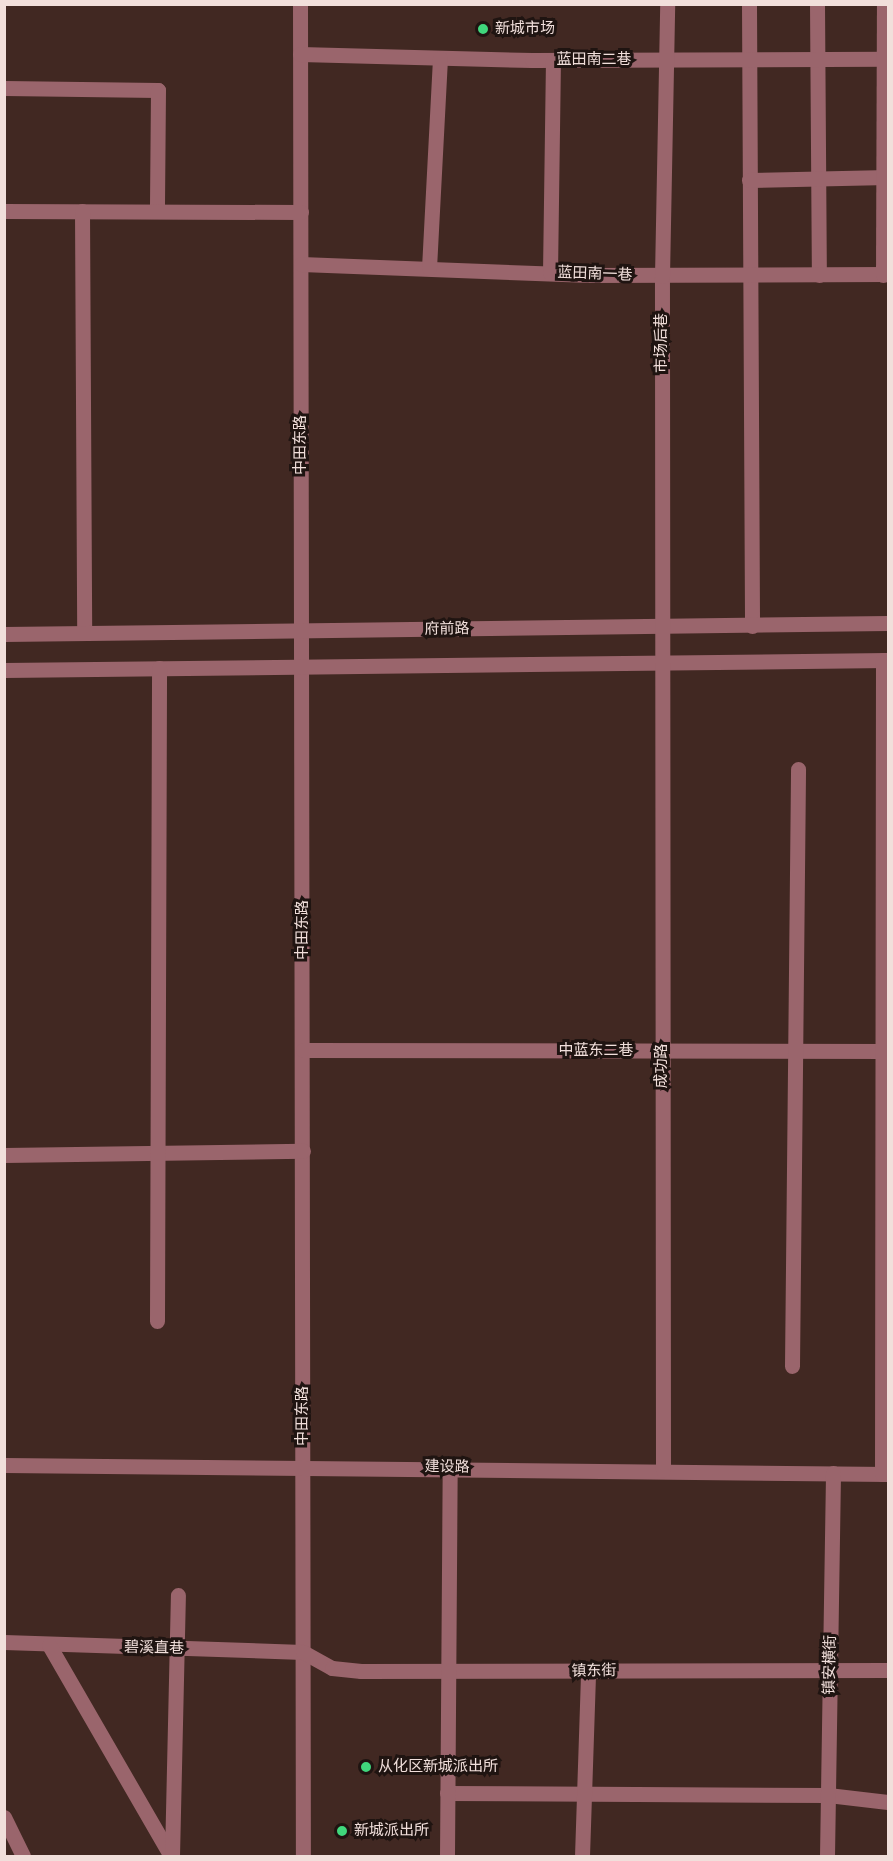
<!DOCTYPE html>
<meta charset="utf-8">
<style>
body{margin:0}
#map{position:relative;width:893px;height:1861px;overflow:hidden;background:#412822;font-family:Raleway,"Noto Sans SC",sans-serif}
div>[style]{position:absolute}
.minor>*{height:15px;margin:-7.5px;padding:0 7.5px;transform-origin:7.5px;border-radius:7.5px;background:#9a656c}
.dots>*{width:16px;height:16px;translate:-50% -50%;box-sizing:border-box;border:3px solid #1f1411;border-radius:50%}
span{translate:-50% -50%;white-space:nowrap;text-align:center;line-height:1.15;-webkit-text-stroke:6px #1f1411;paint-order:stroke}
.poi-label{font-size:15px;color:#f1dfdb}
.left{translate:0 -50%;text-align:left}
.street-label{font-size:15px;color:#f1dfdb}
.frame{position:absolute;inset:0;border:6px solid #f1dfdb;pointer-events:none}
</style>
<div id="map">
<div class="minor">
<div style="left:300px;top:4px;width:1852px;rotate:89.91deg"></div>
<div style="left:749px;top:4px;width:622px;rotate:89.72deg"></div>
<div style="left:817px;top:4px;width:271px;rotate:89.6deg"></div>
<div style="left:300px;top:54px;width:232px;rotate:1.5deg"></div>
<div style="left:532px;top:60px;width:356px;rotate:-0.2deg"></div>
<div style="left:4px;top:88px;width:154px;rotate:0.7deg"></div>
<div style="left:158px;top:90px;width:121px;rotate:90.5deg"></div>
<div style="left:749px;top:180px;width:139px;rotate:-1.2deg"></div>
<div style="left:4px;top:211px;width:297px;rotate:0.2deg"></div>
<div style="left:82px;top:211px;width:422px;rotate:89.7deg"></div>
<div style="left:301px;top:264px;width:289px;rotate:2.2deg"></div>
<div style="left:590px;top:275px;width:298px;rotate:-0.2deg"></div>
<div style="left:429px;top:268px;width:210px;rotate:-87deg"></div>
<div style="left:550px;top:273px;width:213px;rotate:-89.2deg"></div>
<div style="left:883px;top:275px;width:271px;rotate:-89.8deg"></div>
<div style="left:4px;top:634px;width:884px;rotate:-0.71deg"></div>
<div style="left:4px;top:670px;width:884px;rotate:-0.65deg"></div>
<div style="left:303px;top:1050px;width:585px;rotate:0.1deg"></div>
<div style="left:4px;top:1155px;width:299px;rotate:-0.8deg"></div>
<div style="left:157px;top:1321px;width:653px;rotate:-89.82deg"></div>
<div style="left:792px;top:1366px;width:597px;rotate:-89.42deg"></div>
<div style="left:4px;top:1465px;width:884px;rotate:0.58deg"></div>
<div style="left:663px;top:1470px;width:1194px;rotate:-90.05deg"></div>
<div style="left:662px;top:276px;width:272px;rotate:-88.9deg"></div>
<div style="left:882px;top:1474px;width:814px;rotate:-89.93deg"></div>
<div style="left:4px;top:1642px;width:299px;rotate:1.9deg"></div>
<div style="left:303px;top:1652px;width:33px;rotate:29deg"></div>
<div style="left:332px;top:1668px;width:29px;rotate:6deg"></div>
<div style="left:361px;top:1671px;width:527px;rotate:-0.11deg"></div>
<div style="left:49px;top:1645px;width:244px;rotate:60deg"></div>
<div style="left:447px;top:1793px;width:381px;rotate:0.3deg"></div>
<div style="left:828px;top:1795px;width:60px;rotate:6.7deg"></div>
<div style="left:4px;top:1817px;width:43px;rotate:64deg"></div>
<div style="left:172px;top:1856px;width:261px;rotate:-88.7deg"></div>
<div style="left:447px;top:1856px;width:389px;rotate:-89.6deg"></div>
<div style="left:582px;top:1856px;width:185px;rotate:-88.1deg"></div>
<div style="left:827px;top:1856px;width:383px;rotate:-89.1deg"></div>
</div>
<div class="dots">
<div style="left:483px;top:29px;background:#40d77c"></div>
<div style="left:366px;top:1767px;background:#40d77c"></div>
<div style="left:342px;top:1831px;background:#40d77c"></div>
</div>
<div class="poi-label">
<span class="left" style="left:495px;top:29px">新城市场</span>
<span class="left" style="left:378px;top:1767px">从化区新城派出所</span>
<span class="left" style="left:354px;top:1831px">新城派出所</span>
</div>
<div class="street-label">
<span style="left:594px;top:60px">蓝田南二巷</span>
<span style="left:595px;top:274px;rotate:2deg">蓝田南一巷</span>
<span style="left:662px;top:343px;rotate:-90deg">市场后巷</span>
<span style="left:301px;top:445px;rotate:-90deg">中田东路</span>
<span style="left:447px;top:629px;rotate:-1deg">府前路</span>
<span style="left:303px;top:930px;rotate:-90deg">中田东路</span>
<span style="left:596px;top:1051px">中蓝东二巷</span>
<span style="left:662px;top:1066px;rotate:-90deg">成功路</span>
<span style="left:303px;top:1416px;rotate:-90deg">中田东路</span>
<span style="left:447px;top:1467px;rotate:1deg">建设路</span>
<span style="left:154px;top:1648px;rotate:1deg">碧溪直巷</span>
<span style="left:830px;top:1665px;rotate:-89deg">镇安横街</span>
<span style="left:594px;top:1671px;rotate:-1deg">镇东街</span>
</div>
<div class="frame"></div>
</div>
